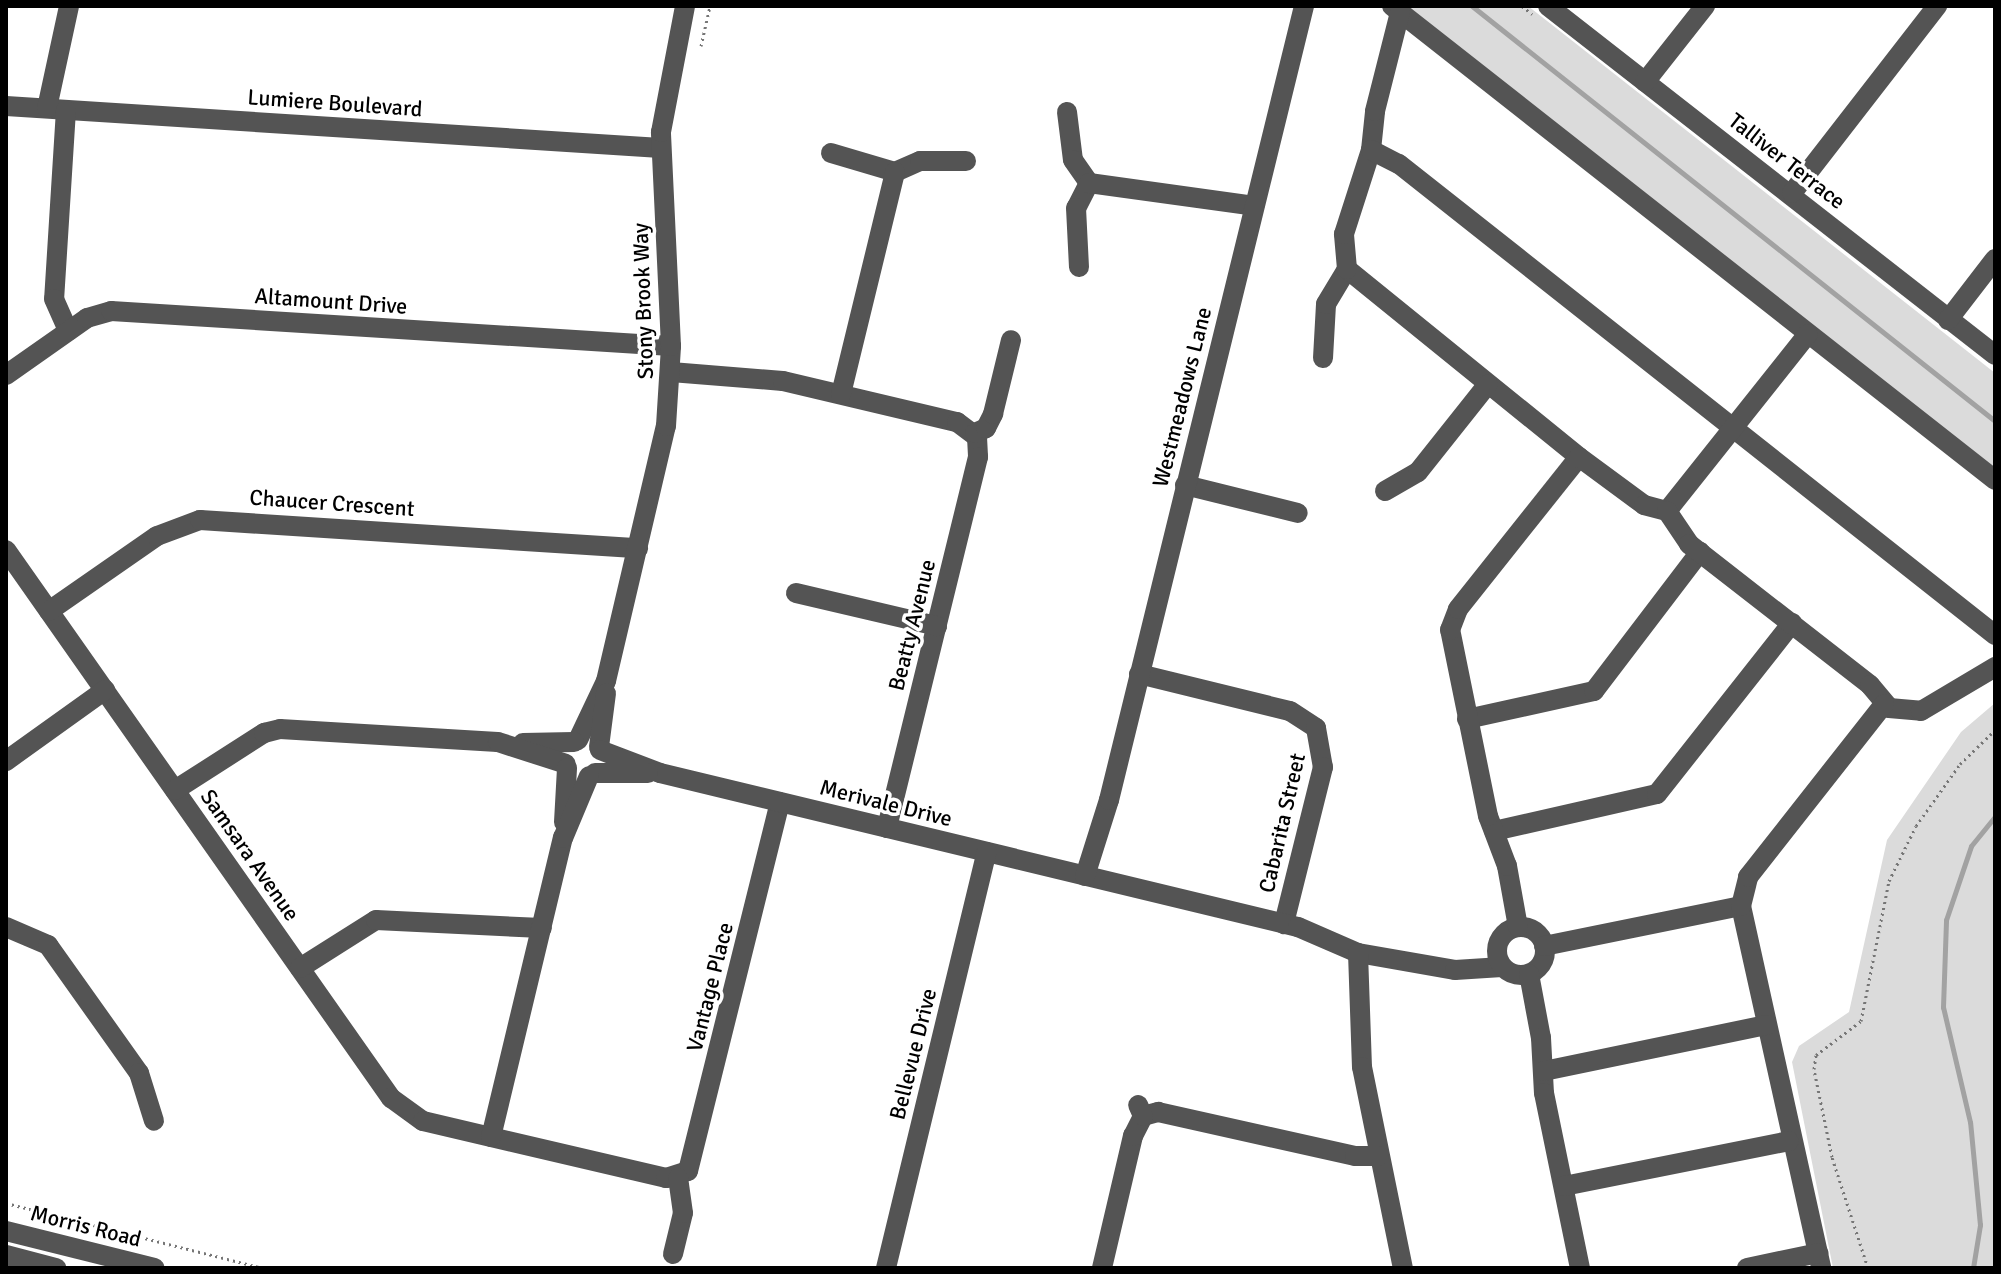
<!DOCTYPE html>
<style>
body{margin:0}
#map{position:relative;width:2001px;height:1274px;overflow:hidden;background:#fff;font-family:Signika,sans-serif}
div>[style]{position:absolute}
.green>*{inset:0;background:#dbdbdb}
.stream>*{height:5px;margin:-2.5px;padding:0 2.5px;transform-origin:2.5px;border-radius:2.5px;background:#a2a2a2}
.path>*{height:3px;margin-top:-1.5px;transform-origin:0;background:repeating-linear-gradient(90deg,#767676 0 2px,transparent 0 6px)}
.minor>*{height:20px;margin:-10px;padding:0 10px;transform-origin:10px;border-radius:10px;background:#545454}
.minor>.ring{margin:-10px;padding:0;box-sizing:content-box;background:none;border:20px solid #545454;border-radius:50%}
span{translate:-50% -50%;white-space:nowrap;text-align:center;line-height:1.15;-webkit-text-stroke:7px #fff;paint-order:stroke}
.street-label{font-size:22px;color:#000}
.frame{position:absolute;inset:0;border:8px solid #000;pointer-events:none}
</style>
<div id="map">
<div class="green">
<div style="clip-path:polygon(1406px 6px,1528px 6px,1995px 373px,1995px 470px)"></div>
<div style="clip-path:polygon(1995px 703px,1995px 1268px,1833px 1268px,1792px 1062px,1799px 1046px,1849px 1012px,1887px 840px,1961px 732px)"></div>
</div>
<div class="stream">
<div style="left:1472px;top:6px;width:668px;rotate:38.43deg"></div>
<div style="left:1973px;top:1268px;width:44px;rotate:-80.8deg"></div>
<div style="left:1980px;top:1225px;width:103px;rotate:-95.5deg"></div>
<div style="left:1970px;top:1122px;width:118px;rotate:-103.2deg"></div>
<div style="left:1943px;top:1007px;width:87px;rotate:-88deg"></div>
<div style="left:1946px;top:920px;width:78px;rotate:-71.3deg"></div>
<div style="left:1971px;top:846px;width:38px;rotate:-51deg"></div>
</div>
<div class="path">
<div style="left:1522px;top:6px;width:13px;rotate:39deg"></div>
<div style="left:701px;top:46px;width:41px;rotate:-77.3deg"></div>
<div style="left:6px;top:1203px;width:264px;rotate:14.2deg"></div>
<div style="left:1868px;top:1268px;width:117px;rotate:-108deg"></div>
<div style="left:1832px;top:1157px;width:90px;rotate:-101.6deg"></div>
<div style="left:1814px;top:1069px;width:14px;rotate:-82deg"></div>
<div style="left:1816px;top:1055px;width:56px;rotate:-37.1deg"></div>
<div style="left:1861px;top:1021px;width:143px;rotate:-78.7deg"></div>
<div style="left:1889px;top:881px;width:61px;rotate:-63.9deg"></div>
<div style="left:1916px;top:826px;width:76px;rotate:-54.6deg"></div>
<div style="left:1960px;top:764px;width:49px;rotate:-44.2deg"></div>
</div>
<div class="minor">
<div style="left:1392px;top:6px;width:767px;rotate:38.17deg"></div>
<div style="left:1548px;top:6px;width:567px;rotate:37.98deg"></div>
<div style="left:1645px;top:82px;width:97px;rotate:-51.7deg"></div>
<div style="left:6px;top:106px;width:656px;rotate:3.67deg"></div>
<div style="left:47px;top:108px;width:104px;rotate:-77.8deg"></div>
<div style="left:66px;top:110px;width:189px;rotate:93.6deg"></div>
<div style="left:54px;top:299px;width:35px;rotate:66deg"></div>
<div style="left:1067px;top:112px;width:48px;rotate:82.9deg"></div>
<div style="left:1073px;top:160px;width:28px;rotate:55deg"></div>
<div style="left:1089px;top:183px;width:28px;rotate:117deg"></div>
<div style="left:1076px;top:208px;width:59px;rotate:87.1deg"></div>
<div style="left:1371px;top:150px;width:39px;rotate:-84deg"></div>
<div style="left:1375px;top:111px;width:102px;rotate:-75.8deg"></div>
<div style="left:831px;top:153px;width:67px;rotate:16.5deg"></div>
<div style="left:895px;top:172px;width:27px;rotate:-24deg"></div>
<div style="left:920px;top:161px;width:46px"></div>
<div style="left:1089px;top:183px;width:167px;rotate:7.9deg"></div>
<div style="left:1792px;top:193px;width:237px;rotate:-52.2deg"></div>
<div style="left:1948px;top:320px;width:77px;rotate:-52.4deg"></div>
<div style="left:1323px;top:358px;width:54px;rotate:-86.8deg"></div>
<div style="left:1326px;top:304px;width:41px;rotate:-59deg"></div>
<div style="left:671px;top:372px;width:112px;rotate:4.6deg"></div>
<div style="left:783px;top:381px;width:179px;rotate:13.3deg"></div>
<div style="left:957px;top:422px;width:25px;rotate:37deg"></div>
<div style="left:977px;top:437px;width:20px;rotate:87deg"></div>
<div style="left:978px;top:457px;width:382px;rotate:103.8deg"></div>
<div style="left:6px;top:375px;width:99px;rotate:-35.1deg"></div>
<div style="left:87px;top:318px;width:25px;rotate:-16deg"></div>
<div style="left:111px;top:311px;width:561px;rotate:3.58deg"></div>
<div style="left:841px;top:394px;width:228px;rotate:-76.3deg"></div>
<div style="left:975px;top:433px;width:12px;rotate:-24deg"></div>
<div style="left:986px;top:428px;width:16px;rotate:-63deg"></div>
<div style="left:993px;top:414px;width:76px;rotate:-76.3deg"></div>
<div style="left:1579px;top:457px;width:299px;rotate:-141deg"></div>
<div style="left:1347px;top:269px;width:35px;rotate:-95deg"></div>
<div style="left:1344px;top:234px;width:88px;rotate:-72.2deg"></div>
<div style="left:1371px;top:150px;width:31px;rotate:27deg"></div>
<div style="left:1399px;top:164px;width:760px;rotate:38.32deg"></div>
<div style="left:1185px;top:485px;width:116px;rotate:13.9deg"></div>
<div style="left:1385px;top:491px;width:38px;rotate:-30deg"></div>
<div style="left:1418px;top:472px;width:112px;rotate:-51.5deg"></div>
<div style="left:1667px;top:511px;width:226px;rotate:-51.5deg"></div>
<div style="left:6px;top:550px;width:670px;rotate:54.91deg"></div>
<div style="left:391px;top:1098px;width:39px;rotate:36deg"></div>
<div style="left:423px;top:1121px;width:250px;rotate:13.2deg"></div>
<div style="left:666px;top:1178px;width:23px;rotate:-18deg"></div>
<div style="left:688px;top:1171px;width:380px;rotate:-76deg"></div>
<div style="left:796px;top:593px;width:145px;rotate:13.2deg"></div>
<div style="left:49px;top:611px;width:131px;rotate:-34.8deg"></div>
<div style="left:157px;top:536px;width:46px;rotate:-20.4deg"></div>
<div style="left:200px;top:520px;width:439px;rotate:3.7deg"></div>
<div style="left:1139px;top:674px;width:155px;rotate:13.8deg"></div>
<div style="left:1290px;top:711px;width:31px;rotate:33deg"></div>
<div style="left:1316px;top:728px;width:40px;rotate:80deg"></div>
<div style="left:1323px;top:767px;width:162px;rotate:104deg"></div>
<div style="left:1467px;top:719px;width:130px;rotate:-12.4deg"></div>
<div style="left:1594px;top:691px;width:175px;rotate:-52.7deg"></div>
<div style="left:578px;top:740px;width:65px;rotate:-64.6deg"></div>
<div style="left:606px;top:681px;width:262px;rotate:-76.8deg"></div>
<div style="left:666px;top:426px;width:80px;rotate:-86.4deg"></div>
<div style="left:671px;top:346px;width:214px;rotate:-92.7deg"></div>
<div style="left:661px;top:132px;width:128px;rotate:-79.2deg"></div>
<div style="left:523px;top:743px;width:51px;rotate:-1.1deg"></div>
<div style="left:599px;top:747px;width:54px;rotate:-82.6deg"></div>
<div style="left:600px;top:750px;width:64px;rotate:21deg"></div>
<div style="left:660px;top:773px;width:656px;rotate:13.57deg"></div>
<div style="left:1298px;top:927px;width:65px;rotate:23.4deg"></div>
<div style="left:1358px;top:953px;width:98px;rotate:9.9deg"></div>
<div style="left:1455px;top:970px;width:47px;rotate:-3.7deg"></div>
<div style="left:6px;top:761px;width:122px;rotate:-35.6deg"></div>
<div style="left:595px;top:773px;width:53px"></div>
<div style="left:175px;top:790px;width:106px;rotate:-32.6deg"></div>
<div style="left:264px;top:733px;width:16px;rotate:-14deg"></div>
<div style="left:280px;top:729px;width:218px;rotate:3.4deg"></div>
<div style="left:498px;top:742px;width:71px;rotate:17.9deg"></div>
<div style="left:564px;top:822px;width:54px;rotate:-86.8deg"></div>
<div style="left:1494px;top:831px;width:167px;rotate:-12.8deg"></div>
<div style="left:1657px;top:794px;width:218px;rotate:-51.7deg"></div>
<div style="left:1085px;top:876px;width:80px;rotate:-72.5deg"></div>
<div style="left:1109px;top:800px;width:818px;rotate:-76.2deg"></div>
<div style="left:1741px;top:906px;width:371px;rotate:77.5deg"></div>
<div class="ring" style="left:1497px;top:927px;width:28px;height:28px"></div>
<div style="left:6px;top:927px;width:46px;rotate:23.2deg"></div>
<div style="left:48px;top:945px;width:157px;rotate:54.6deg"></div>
<div style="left:139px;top:1073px;width:50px;rotate:72.6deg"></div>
<div style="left:1518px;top:927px;width:62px;rotate:-100.2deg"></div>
<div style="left:1507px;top:866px;width:53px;rotate:-110.8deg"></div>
<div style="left:1488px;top:816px;width:190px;rotate:-101.5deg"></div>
<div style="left:1450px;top:630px;width:22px;rotate:-69deg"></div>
<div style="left:1458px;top:609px;width:194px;rotate:-51.5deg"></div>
<div style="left:1579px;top:457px;width:81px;rotate:36.4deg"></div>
<div style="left:1644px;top:505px;width:24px;rotate:15deg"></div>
<div style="left:1667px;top:511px;width:40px;rotate:56deg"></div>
<div style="left:1689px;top:544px;width:229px;rotate:37.9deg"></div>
<div style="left:1870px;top:685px;width:30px;rotate:50deg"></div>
<div style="left:1889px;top:708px;width:32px;rotate:5deg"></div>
<div style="left:1921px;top:711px;width:86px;rotate:-30.7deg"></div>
<div style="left:1544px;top:946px;width:201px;rotate:-11.5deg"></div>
<div style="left:1741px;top:906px;width:30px;rotate:-76deg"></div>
<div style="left:1748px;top:877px;width:220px;rotate:-51.8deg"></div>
<div style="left:1358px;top:953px;width:114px;rotate:88deg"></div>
<div style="left:1362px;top:1067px;width:205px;rotate:78.5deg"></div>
<div style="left:300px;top:968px;width:90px;rotate:-32.3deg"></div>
<div style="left:376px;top:920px;width:166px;rotate:2.8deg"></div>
<div style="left:1529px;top:974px;width:65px;rotate:79.4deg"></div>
<div style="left:1541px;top:1038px;width:55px;rotate:86.9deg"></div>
<div style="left:1544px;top:1093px;width:179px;rotate:78.4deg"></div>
<div style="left:1544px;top:1071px;width:227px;rotate:-11.7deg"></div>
<div style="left:1143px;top:1116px;width:16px;rotate:-15deg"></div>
<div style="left:1158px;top:1112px;width:202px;rotate:12.6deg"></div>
<div style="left:1355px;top:1156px;width:24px"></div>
<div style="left:491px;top:1137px;width:308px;rotate:-76.5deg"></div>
<div style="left:563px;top:838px;width:67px;rotate:-67.2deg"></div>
<div style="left:1564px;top:1186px;width:229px;rotate:-11.3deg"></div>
<div style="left:6px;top:1231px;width:153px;rotate:14deg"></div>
<div style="left:673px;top:1254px;width:42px;rotate:-76.3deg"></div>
<div style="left:683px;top:1213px;width:35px;rotate:-98deg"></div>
<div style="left:6px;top:1255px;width:52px;rotate:14.6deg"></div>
<div style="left:886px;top:1268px;width:428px;rotate:-76.4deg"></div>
<div style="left:1102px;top:1268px;width:136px;rotate:-76.8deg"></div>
<div style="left:1133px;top:1136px;width:22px;rotate:-63deg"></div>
<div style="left:1143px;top:1116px;width:12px;rotate:-114deg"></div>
<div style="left:1747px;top:1268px;width:73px;rotate:-11.9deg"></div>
</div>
<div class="street-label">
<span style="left:335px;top:103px;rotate:4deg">Lumiere Boulevard</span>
<span style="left:1787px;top:161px;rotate:38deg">Talliver Terrace</span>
<span style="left:331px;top:301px;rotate:4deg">Altamount Drive</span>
<span style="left:643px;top:301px;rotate:-92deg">Stony Brook Way</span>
<span style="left:1182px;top:397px;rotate:-76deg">Westmeadows Lane</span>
<span style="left:332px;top:503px;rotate:4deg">Chaucer Crescent</span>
<span style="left:912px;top:625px;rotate:-76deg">Beatty Avenue</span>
<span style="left:886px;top:803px;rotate:14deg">Merivale Drive</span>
<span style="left:1282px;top:823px;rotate:-77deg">Cabarita Street</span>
<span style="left:250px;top:855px;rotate:55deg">Samsara Avenue</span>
<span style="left:710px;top:987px;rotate:-76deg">Vantage Place</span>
<span style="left:913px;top:1054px;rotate:-76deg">Bellevue Drive</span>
<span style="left:86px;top:1226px;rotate:14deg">Morris Road</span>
</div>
<div class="frame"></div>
</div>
